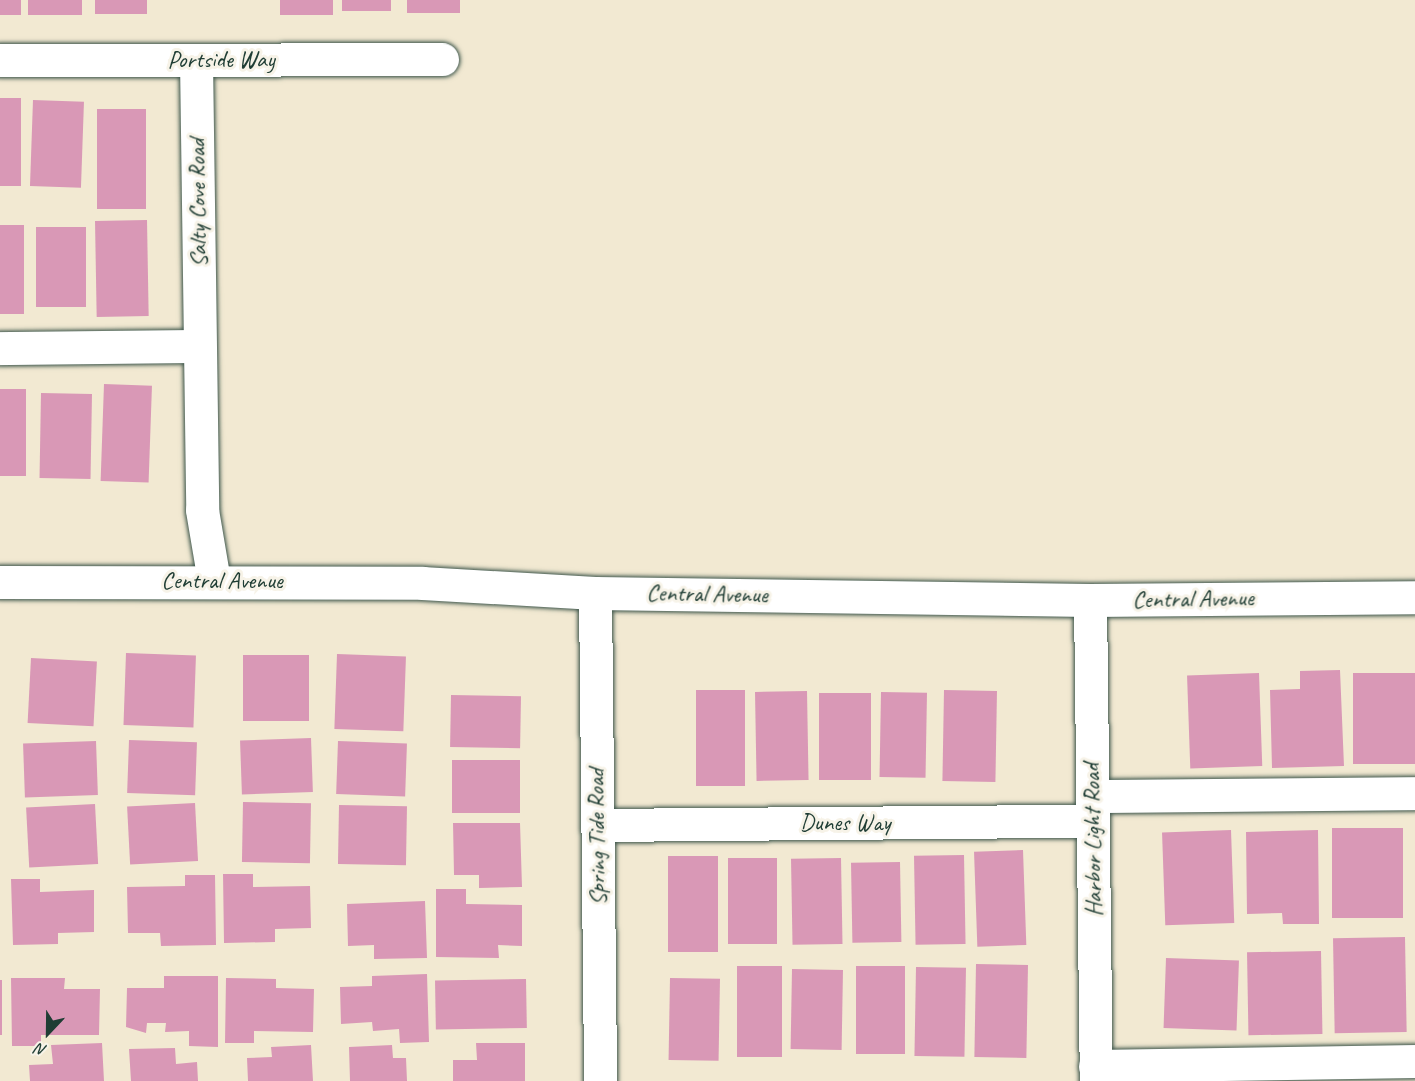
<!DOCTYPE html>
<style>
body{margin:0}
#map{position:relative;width:1415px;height:1081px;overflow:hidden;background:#f2e9d2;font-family:Caveat,sans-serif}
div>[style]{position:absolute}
.building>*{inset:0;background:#d998b6;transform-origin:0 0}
.roads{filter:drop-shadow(0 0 2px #3f574c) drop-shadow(0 0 2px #3f574c)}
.minor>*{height:33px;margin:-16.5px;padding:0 16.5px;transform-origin:16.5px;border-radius:16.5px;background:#fff}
span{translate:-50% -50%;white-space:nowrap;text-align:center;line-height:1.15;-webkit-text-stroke:6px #f7f3e8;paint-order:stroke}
.street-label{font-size:24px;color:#1f3d34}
.north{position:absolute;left:18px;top:1003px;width:60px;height:60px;-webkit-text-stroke:4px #f7f3e8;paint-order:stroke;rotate:202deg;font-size:16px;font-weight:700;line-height:24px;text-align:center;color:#1f3d34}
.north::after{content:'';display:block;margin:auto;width:21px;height:27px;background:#1f3d34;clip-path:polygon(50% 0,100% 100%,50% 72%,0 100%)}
</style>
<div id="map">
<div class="building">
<div style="left:0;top:0;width:21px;height:15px"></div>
<div style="left:28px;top:0;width:54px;height:15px"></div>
<div style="left:95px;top:0;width:52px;height:14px"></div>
<div style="left:280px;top:0;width:53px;height:15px"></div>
<div style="left:342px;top:0;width:49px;height:11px"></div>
<div style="left:407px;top:0;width:53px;height:13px"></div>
<div style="left:0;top:98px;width:21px;height:88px"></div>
<div style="left:33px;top:100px;width:51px;height:86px;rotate:2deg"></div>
<div style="left:97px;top:109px;width:49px;height:100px"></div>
<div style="left:147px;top:220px;width:96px;height:52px;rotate:89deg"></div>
<div style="left:0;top:225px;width:24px;height:89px"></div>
<div style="left:36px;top:227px;width:50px;height:80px"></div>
<div style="left:104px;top:384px;width:48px;height:97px;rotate:2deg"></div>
<div style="left:0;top:389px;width:26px;height:87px"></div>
<div style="left:41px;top:393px;width:51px;height:85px;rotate:1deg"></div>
<div style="left:126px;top:653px;width:70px;height:72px;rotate:2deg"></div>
<div style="left:337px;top:654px;width:69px;height:75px;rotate:2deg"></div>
<div style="left:243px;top:655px;width:66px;height:66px"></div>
<div style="left:31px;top:658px;width:66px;height:65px;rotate:3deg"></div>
<div style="clip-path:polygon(1340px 670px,1344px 766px,1272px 768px,1270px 690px,1300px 689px,1300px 671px)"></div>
<div style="left:1259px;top:673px;width:93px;height:72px;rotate:88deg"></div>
<div style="left:1415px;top:673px;width:91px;height:62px;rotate:90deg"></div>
<div style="left:696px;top:690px;width:49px;height:96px"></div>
<div style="left:944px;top:690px;width:53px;height:91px;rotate:1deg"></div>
<div style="left:807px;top:691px;width:89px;height:52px;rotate:89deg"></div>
<div style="left:881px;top:692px;width:46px;height:85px;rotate:1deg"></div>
<div style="left:819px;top:693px;width:52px;height:87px"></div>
<div style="left:451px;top:695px;width:70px;height:52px;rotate:1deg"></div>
<div style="left:311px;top:738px;width:54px;height:71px;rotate:88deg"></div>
<div style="left:129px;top:740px;width:68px;height:53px;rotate:2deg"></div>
<div style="left:96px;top:741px;width:54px;height:73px;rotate:88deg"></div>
<div style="left:338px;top:741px;width:69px;height:53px;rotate:2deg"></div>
<div style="left:520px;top:760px;width:53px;height:68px;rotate:90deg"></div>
<div style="left:243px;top:802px;width:68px;height:60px;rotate:1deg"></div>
<div style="left:195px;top:803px;width:58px;height:68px;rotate:87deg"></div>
<div style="left:95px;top:804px;width:60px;height:69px;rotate:87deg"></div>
<div style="left:339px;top:805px;width:68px;height:59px;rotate:1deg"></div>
<div style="clip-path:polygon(453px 823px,520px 823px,522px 887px,479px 888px,479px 875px,454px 875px)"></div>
<div style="left:1332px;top:828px;width:71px;height:90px"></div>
<div style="left:1231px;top:830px;width:93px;height:69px;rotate:88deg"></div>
<div style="clip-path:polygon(1318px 830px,1319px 924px,1283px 924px,1282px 913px,1247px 914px,1246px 832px)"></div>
<div style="left:1023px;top:850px;width:95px;height:49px;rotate:88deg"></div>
<div style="left:964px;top:855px;width:89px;height:50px;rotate:89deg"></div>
<div style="left:668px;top:856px;width:50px;height:96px"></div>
<div style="left:728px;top:858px;width:49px;height:86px"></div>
<div style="left:841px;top:858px;width:86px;height:50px;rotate:89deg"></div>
<div style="left:900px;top:862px;width:80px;height:49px;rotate:89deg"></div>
<div style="clip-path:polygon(223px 874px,253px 874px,253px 887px,310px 886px,311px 928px,275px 929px,275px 942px,224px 943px)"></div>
<div style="clip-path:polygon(185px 875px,215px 875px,216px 945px,161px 946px,160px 933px,128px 933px,127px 887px,185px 886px)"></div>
<div style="clip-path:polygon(11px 879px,40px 879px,40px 892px,94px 890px,94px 932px,58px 933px,58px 944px,13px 945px)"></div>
<div style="clip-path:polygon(436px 889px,466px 889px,466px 904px,522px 905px,522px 946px,498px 945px,499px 958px,436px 957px)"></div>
<div style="clip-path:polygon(425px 901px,427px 958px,374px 959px,374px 945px,348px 946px,347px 904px)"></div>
<div style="left:1405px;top:937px;width:95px;height:72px;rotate:89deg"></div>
<div style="left:1321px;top:951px;width:83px;height:74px;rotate:89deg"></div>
<div style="left:1166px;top:958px;width:73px;height:70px;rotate:2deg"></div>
<div style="left:976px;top:964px;width:52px;height:93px;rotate:1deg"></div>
<div style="left:737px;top:966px;width:45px;height:91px"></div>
<div style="left:905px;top:966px;width:88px;height:49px;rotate:90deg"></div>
<div style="left:916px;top:967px;width:50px;height:89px;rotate:1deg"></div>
<div style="left:792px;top:969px;width:51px;height:80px;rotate:1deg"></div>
<div style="clip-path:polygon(427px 974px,429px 1042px,400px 1043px,399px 1029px,373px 1031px,372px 1022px,341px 1024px,340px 987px,372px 986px,372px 976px)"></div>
<div style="clip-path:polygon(164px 976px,218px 976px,218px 1047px,189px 1046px,189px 1031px,165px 1032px,166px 1023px,147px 1023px,146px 1033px,126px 1027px,127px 988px,164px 988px)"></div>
<div style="clip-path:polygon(11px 978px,65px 978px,64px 989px,100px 989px,99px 1035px,41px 1035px,41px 1046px,12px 1046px)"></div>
<div style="clip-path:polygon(226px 978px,276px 979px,276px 988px,314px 989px,313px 1032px,254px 1031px,254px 1043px,225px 1043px)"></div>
<div style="left:670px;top:978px;width:50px;height:82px;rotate:1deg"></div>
<div style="left:526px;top:979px;width:49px;height:91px;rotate:89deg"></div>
<div style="left:0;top:980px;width:2px;height:55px"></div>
<div style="clip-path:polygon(102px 1043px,104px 1081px,30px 1081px,29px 1065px,53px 1064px,51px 1045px)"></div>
<div style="clip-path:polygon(476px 1043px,525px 1043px,525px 1081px,453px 1081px,453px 1060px,477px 1060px)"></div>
<div style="clip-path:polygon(311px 1045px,313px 1081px,248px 1081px,247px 1058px,272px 1057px,271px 1047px)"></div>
<div style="clip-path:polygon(392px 1045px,393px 1058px,406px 1058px,407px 1081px,350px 1081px,349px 1047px)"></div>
<div style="clip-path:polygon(175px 1048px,176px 1064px,197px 1062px,198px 1081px,131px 1081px,129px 1049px)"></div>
</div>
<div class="roads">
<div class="minor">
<div style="left:0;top:60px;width:442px;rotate:-0.1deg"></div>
<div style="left:196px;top:60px;width:450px;rotate:89.2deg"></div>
<div style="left:202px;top:510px;width:72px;rotate:80.4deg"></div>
<div style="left:0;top:348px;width:199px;rotate:-0.6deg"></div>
<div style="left:0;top:582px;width:422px;rotate:0.1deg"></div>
<div style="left:422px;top:583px;width:173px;rotate:3.3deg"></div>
<div style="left:595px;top:593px;width:495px;rotate:0.8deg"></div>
<div style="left:1090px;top:600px;width:325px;rotate:-0.5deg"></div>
<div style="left:595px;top:593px;width:488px;rotate:89.4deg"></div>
<div style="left:1090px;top:600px;width:481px;rotate:89.3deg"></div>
<div style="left:1093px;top:796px;width:322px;rotate:-0.5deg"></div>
<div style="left:597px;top:825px;width:496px;rotate:-0.5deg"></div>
<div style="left:1095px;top:1066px;width:320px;rotate:-0.9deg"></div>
</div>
</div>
<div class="street-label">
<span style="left:221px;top:60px">Portside Way</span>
<span style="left:198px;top:203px;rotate:-91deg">Salty Cove Road</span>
<span style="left:222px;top:581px">Central Avenue</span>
<span style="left:707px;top:594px;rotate:1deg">Central Avenue</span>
<span style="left:1193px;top:599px;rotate:-1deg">Central Avenue</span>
<span style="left:845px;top:823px">Dunes Way</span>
<span style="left:597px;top:837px;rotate:-91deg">Spring Tide Road</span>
<span style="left:1093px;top:840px;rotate:-91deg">Harbor Light Road</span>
</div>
<div class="north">N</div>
</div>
